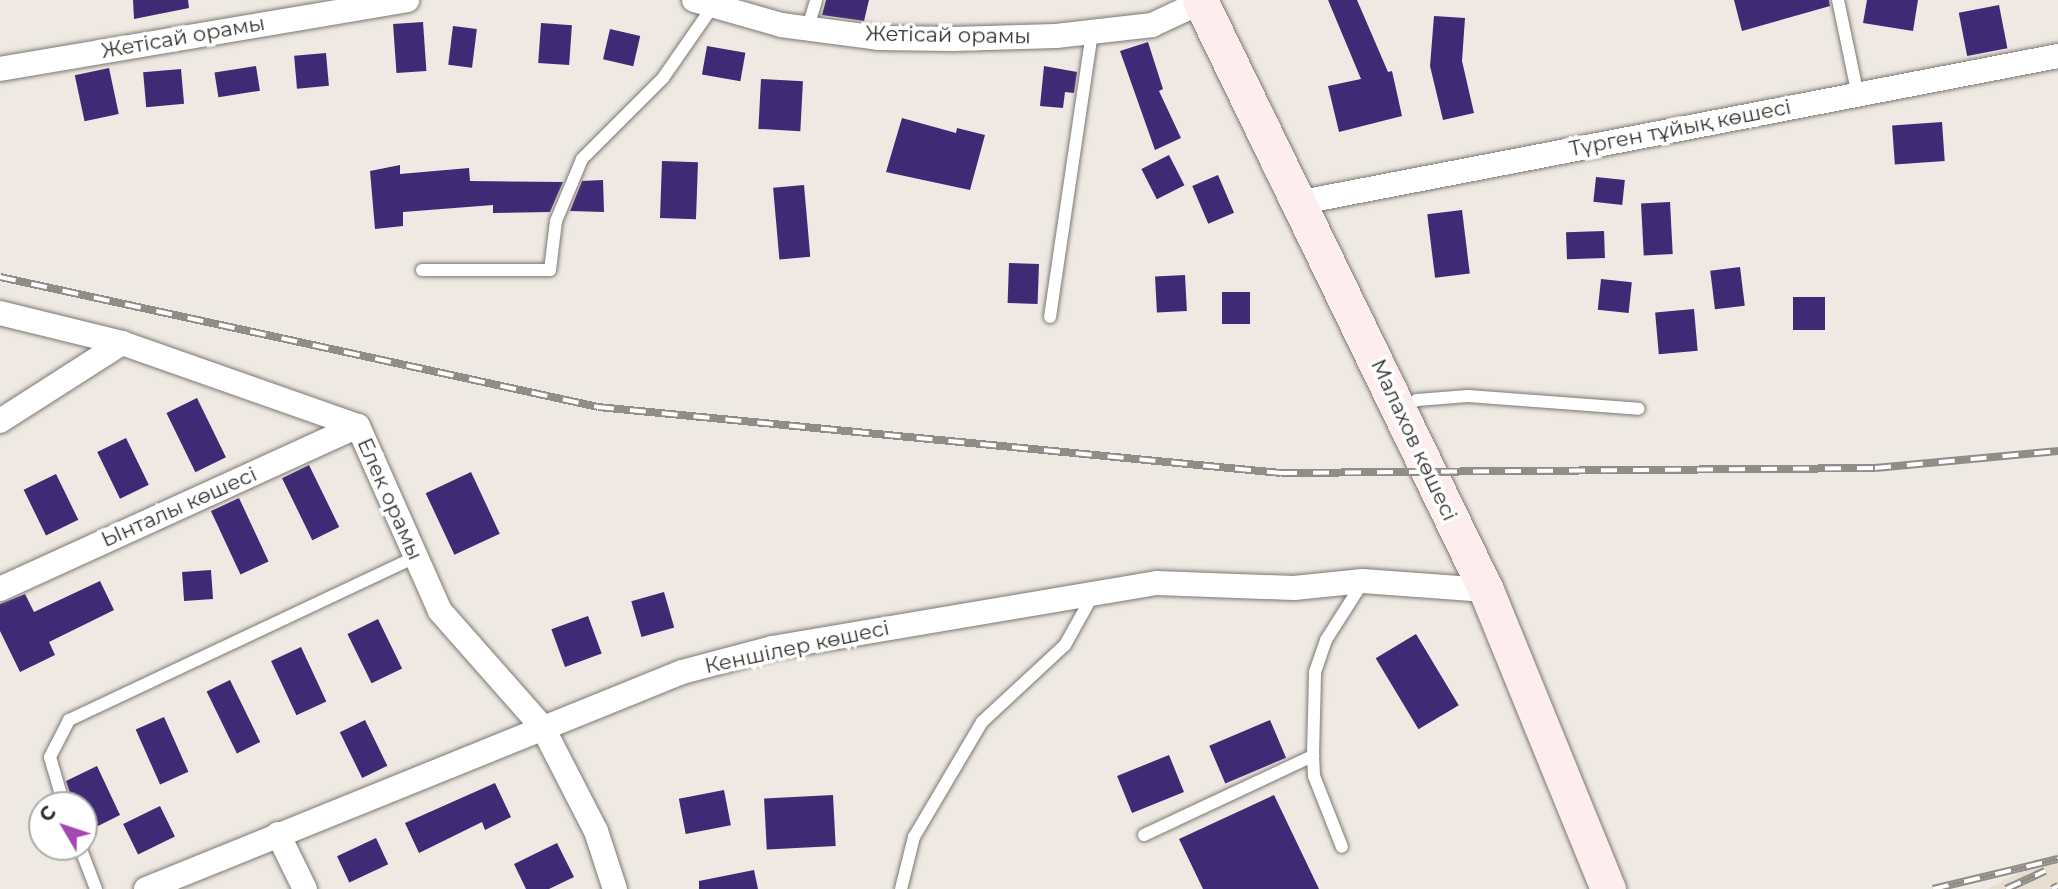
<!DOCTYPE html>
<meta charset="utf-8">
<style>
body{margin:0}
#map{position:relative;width:2058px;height:889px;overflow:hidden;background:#eee9e2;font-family:Montserrat,sans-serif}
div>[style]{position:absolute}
.built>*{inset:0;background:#e7ded0}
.building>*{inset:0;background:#3f2a75;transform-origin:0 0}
.roads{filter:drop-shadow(0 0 2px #7c7872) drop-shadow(0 0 2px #7c7872)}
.service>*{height:12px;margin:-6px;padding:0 6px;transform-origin:6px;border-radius:6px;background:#fff}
.minor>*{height:24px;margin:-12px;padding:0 12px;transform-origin:12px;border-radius:12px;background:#fff}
.secondary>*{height:35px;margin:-17.5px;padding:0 17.5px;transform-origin:17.5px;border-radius:17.5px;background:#fdedee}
.rail>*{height:8px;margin-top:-4px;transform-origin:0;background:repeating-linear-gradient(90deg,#fff 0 16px,#908d88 0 32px);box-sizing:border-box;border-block:2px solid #908d88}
span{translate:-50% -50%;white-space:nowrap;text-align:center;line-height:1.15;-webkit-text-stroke:7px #fff;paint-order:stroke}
.street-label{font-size:21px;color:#31302d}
.north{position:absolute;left:28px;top:791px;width:70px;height:70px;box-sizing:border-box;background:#fff;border:2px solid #adacab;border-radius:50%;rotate:309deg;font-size:19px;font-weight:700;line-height:28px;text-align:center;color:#31302d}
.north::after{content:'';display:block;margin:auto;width:24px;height:32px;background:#a648b2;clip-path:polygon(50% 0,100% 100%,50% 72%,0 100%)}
</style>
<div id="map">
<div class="built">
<div style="clip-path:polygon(2058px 852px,2058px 889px,1988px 889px)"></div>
</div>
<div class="building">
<div style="clip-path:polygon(133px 0,188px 0,189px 8px,134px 19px)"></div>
<div style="clip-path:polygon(826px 0,869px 0,864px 21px,822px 15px)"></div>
<div style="clip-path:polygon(1328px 0,1357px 0,1388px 72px,1392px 71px,1402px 116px,1339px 132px,1328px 86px,1361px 79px)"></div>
<div style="clip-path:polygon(1734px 0,1829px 0,1830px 6px,1742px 31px)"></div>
<div style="clip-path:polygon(1867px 0,1918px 0,1913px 31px,1863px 23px)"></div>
<div style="left:1999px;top:5px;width:44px;height:41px;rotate:79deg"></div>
<div style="clip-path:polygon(1434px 16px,1465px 18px,1462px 61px,1474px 113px,1443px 120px,1430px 66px)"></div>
<div style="left:423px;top:22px;width:49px;height:30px;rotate:86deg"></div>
<div style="left:541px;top:23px;width:31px;height:40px;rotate:4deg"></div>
<div style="left:453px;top:26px;width:24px;height:39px;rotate:7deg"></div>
<div style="left:610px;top:29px;width:31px;height:31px;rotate:13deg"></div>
<div style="clip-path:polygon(1148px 42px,1163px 89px,1159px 91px,1181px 138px,1155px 150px,1120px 51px)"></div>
<div style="left:707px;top:46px;width:39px;height:29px;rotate:10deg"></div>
<div style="left:326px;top:53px;width:33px;height:32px;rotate:85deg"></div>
<div style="left:256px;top:66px;width:25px;height:42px;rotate:81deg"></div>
<div style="clip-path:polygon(1044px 66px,1077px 72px,1074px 93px,1065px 92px,1063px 108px,1040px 106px)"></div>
<div style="left:109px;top:68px;width:47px;height:35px;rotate:78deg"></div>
<div style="left:181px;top:69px;width:35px;height:38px;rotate:85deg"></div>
<div style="left:761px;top:79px;width:42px;height:50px;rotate:3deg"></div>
<div style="clip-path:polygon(902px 118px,956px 133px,957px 128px,985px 135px,970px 190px,886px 172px)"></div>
<div style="left:1942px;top:122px;width:39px;height:50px;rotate:86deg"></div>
<div style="left:1169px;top:155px;width:34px;height:31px;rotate:63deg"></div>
<div style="left:662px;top:161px;width:36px;height:57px;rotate:2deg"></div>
<div style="clip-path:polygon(400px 165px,400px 174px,469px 168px,470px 181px,563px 182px,550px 212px,493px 213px,493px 205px,403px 212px,403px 226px,375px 229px,370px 171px)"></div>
<div style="left:1218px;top:175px;width:41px;height:28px;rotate:67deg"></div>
<div style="left:1596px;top:177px;width:29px;height:25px;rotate:6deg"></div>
<div style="clip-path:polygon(603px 180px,604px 212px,570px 211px,582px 181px)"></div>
<div style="left:804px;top:185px;width:72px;height:31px;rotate:85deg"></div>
<div style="left:1670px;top:202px;width:52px;height:29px;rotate:87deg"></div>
<div style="left:1462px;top:210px;width:64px;height:35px;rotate:83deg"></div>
<div style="left:1604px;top:231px;width:27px;height:38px;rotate:88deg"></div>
<div style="left:1009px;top:263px;width:30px;height:40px;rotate:2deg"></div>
<div style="left:1740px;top:267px;width:39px;height:30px;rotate:83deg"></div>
<div style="left:1185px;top:275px;width:36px;height:30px;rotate:87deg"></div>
<div style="left:1601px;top:279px;width:31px;height:31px;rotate:6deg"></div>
<div style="left:1222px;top:292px;width:28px;height:32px"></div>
<div style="left:1793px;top:297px;width:32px;height:33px"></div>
<div style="left:1694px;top:309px;width:42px;height:39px;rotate:85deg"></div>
<div style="left:197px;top:398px;width:66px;height:34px;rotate:64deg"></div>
<div style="left:126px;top:438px;width:52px;height:32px;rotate:64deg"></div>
<div style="left:309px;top:465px;width:69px;height:30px;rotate:64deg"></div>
<div style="left:471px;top:472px;width:68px;height:50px;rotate:65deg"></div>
<div style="left:56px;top:474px;width:51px;height:36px;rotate:64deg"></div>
<div style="left:239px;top:498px;width:70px;height:31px;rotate:65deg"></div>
<div style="left:211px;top:570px;width:29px;height:29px;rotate:86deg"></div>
<div style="clip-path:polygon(100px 581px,114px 610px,49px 642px,55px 655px,20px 672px,0 631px,0 604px,25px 594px,34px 612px)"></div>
<div style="left:664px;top:592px;width:37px;height:34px;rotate:74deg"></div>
<div style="left:588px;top:616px;width:40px;height:39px;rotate:70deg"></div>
<div style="left:378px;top:619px;width:55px;height:34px;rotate:64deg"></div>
<div style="left:1416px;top:634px;width:83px;height:47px;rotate:59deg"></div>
<div style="left:301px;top:647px;width:60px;height:33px;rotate:65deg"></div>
<div style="left:230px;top:680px;width:69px;height:26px;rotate:64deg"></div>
<div style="left:164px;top:717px;width:60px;height:31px;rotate:66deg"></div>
<div style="left:365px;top:720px;width:51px;height:28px;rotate:64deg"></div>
<div style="left:1270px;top:720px;width:41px;height:66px;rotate:67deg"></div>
<div style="left:1169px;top:755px;width:40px;height:56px;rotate:68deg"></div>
<div style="clip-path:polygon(97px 766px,120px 815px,84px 833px,84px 805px,74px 805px,66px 781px)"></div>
<div style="clip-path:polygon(495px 783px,511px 817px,485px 830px,482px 822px,419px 853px,405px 823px)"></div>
<div style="left:724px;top:790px;width:36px;height:46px;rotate:79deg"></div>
<div style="left:833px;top:795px;width:51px;height:69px;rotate:87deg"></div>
<div style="clip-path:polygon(1274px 795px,1319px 889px,1203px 889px,1179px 839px)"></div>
<div style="left:160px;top:806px;width:34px;height:41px;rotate:64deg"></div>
<div style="left:376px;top:838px;width:29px;height:43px;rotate:65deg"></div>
<div style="clip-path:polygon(557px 843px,574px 877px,549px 889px,526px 889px,514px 864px)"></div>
<div style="clip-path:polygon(754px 870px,758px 889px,699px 889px,699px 881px)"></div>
</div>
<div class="roads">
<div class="service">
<div style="left:1838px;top:0;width:93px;rotate:78.2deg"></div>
<div style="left:808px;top:27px;width:28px;rotate:-73deg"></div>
<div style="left:422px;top:270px;width:128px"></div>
<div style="left:550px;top:270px;width:49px;rotate:-83deg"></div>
<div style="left:556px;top:221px;width:67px;rotate:-67.2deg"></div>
<div style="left:582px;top:159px;width:115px;rotate:-45deg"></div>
<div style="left:663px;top:78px;width:88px;rotate:-55.2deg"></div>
<div style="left:1050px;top:317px;width:288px;rotate:-81.6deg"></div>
<div style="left:1402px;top:408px;width:17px;rotate:-28deg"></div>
<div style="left:1417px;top:400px;width:51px;rotate:-4.5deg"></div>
<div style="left:1468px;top:396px;width:171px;rotate:4.3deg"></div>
<div style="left:1313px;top:756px;width:20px;rotate:87deg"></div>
<div style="left:1314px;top:776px;width:76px;rotate:68.5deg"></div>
<div style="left:64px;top:805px;width:50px;rotate:-106.3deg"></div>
<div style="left:50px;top:757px;width:42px;rotate:-62.8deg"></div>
<div style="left:69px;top:720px;width:383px;rotate:-25.2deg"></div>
<div style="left:1144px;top:835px;width:187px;rotate:-25.1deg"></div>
<div style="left:1313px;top:756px;width:84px;rotate:-88.6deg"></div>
<div style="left:1315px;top:672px;width:34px;rotate:-71deg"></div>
<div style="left:1326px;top:640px;width:69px;rotate:-57.5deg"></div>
<div style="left:80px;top:847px;width:45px;rotate:69.1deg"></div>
<div style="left:901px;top:889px;width:54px;rotate:-76deg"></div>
<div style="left:914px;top:837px;width:134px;rotate:-59.4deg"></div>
<div style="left:982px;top:722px;width:113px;rotate:-42.9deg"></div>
<div style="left:1065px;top:645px;width:60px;rotate:-60.9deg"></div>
</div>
<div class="minor">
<div style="left:694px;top:0;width:91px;rotate:16deg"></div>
<div style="left:781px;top:25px;width:98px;rotate:7.6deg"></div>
<div style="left:878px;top:38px;width:75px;rotate:0.8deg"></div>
<div style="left:953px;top:39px;width:103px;rotate:-1.7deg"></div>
<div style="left:1056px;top:36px;width:97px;rotate:-6.5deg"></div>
<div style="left:1152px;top:25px;width:54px;rotate:-25.1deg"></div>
<div style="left:0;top:69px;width:413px;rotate:-9.6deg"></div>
<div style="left:1302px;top:202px;width:770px;rotate:-10.93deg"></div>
<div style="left:0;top:313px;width:126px;rotate:13.8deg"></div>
<div style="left:122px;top:343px;width:250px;rotate:19.4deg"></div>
<div style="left:358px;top:426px;width:202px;rotate:66.1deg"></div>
<div style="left:440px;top:611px;width:156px;rotate:48.6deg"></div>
<div style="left:543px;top:728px;width:116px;rotate:62.8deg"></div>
<div style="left:596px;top:831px;width:61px;rotate:71.9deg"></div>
<div style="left:0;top:421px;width:145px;rotate:-32.6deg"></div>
<div style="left:0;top:589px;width:393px;rotate:-24.5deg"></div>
<div style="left:278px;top:834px;width:61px;rotate:63.9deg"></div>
<div style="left:146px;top:889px;width:578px;rotate:-22.04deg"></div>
<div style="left:682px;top:672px;width:93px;rotate:-14.9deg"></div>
<div style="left:772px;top:648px;width:390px;rotate:-9.6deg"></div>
<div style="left:1157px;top:583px;width:137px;rotate:2.1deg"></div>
<div style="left:1294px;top:588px;width:69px;rotate:-5.8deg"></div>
<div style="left:1363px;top:581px;width:123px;rotate:4.2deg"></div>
</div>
<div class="secondary">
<div style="left:1200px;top:0;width:656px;rotate:64.14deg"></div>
<div style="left:1486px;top:590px;width:323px;rotate:67.8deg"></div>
</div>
</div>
<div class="rail">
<div style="left:0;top:277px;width:612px;rotate:12.26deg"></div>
<div style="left:598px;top:407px;width:686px;rotate:5.52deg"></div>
<div style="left:1281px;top:473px;width:594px;rotate:-0.48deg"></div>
<div style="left:1875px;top:468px;width:184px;rotate:-5.3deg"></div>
<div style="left:1933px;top:889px;width:129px;rotate:-13.5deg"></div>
<div style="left:2006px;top:889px;width:43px;rotate:-24.8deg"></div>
<div style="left:2052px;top:889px;width:7px;rotate:-27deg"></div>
</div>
<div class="street-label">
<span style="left:948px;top:35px;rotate:1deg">Жетісай орамы</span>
<span style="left:183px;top:37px;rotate:-10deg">Жетісай орамы</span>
<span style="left:1680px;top:128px;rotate:-11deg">Түрген тұйық көшесі</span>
<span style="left:1414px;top:440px;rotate:65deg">Малахов көшесі</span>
<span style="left:390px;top:499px;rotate:66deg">Елек орамы</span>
<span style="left:179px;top:507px;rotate:-24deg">Ынталы көшесі</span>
<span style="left:797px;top:647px;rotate:-12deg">Кеншілер көшесі</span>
</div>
<div class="north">С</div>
</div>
